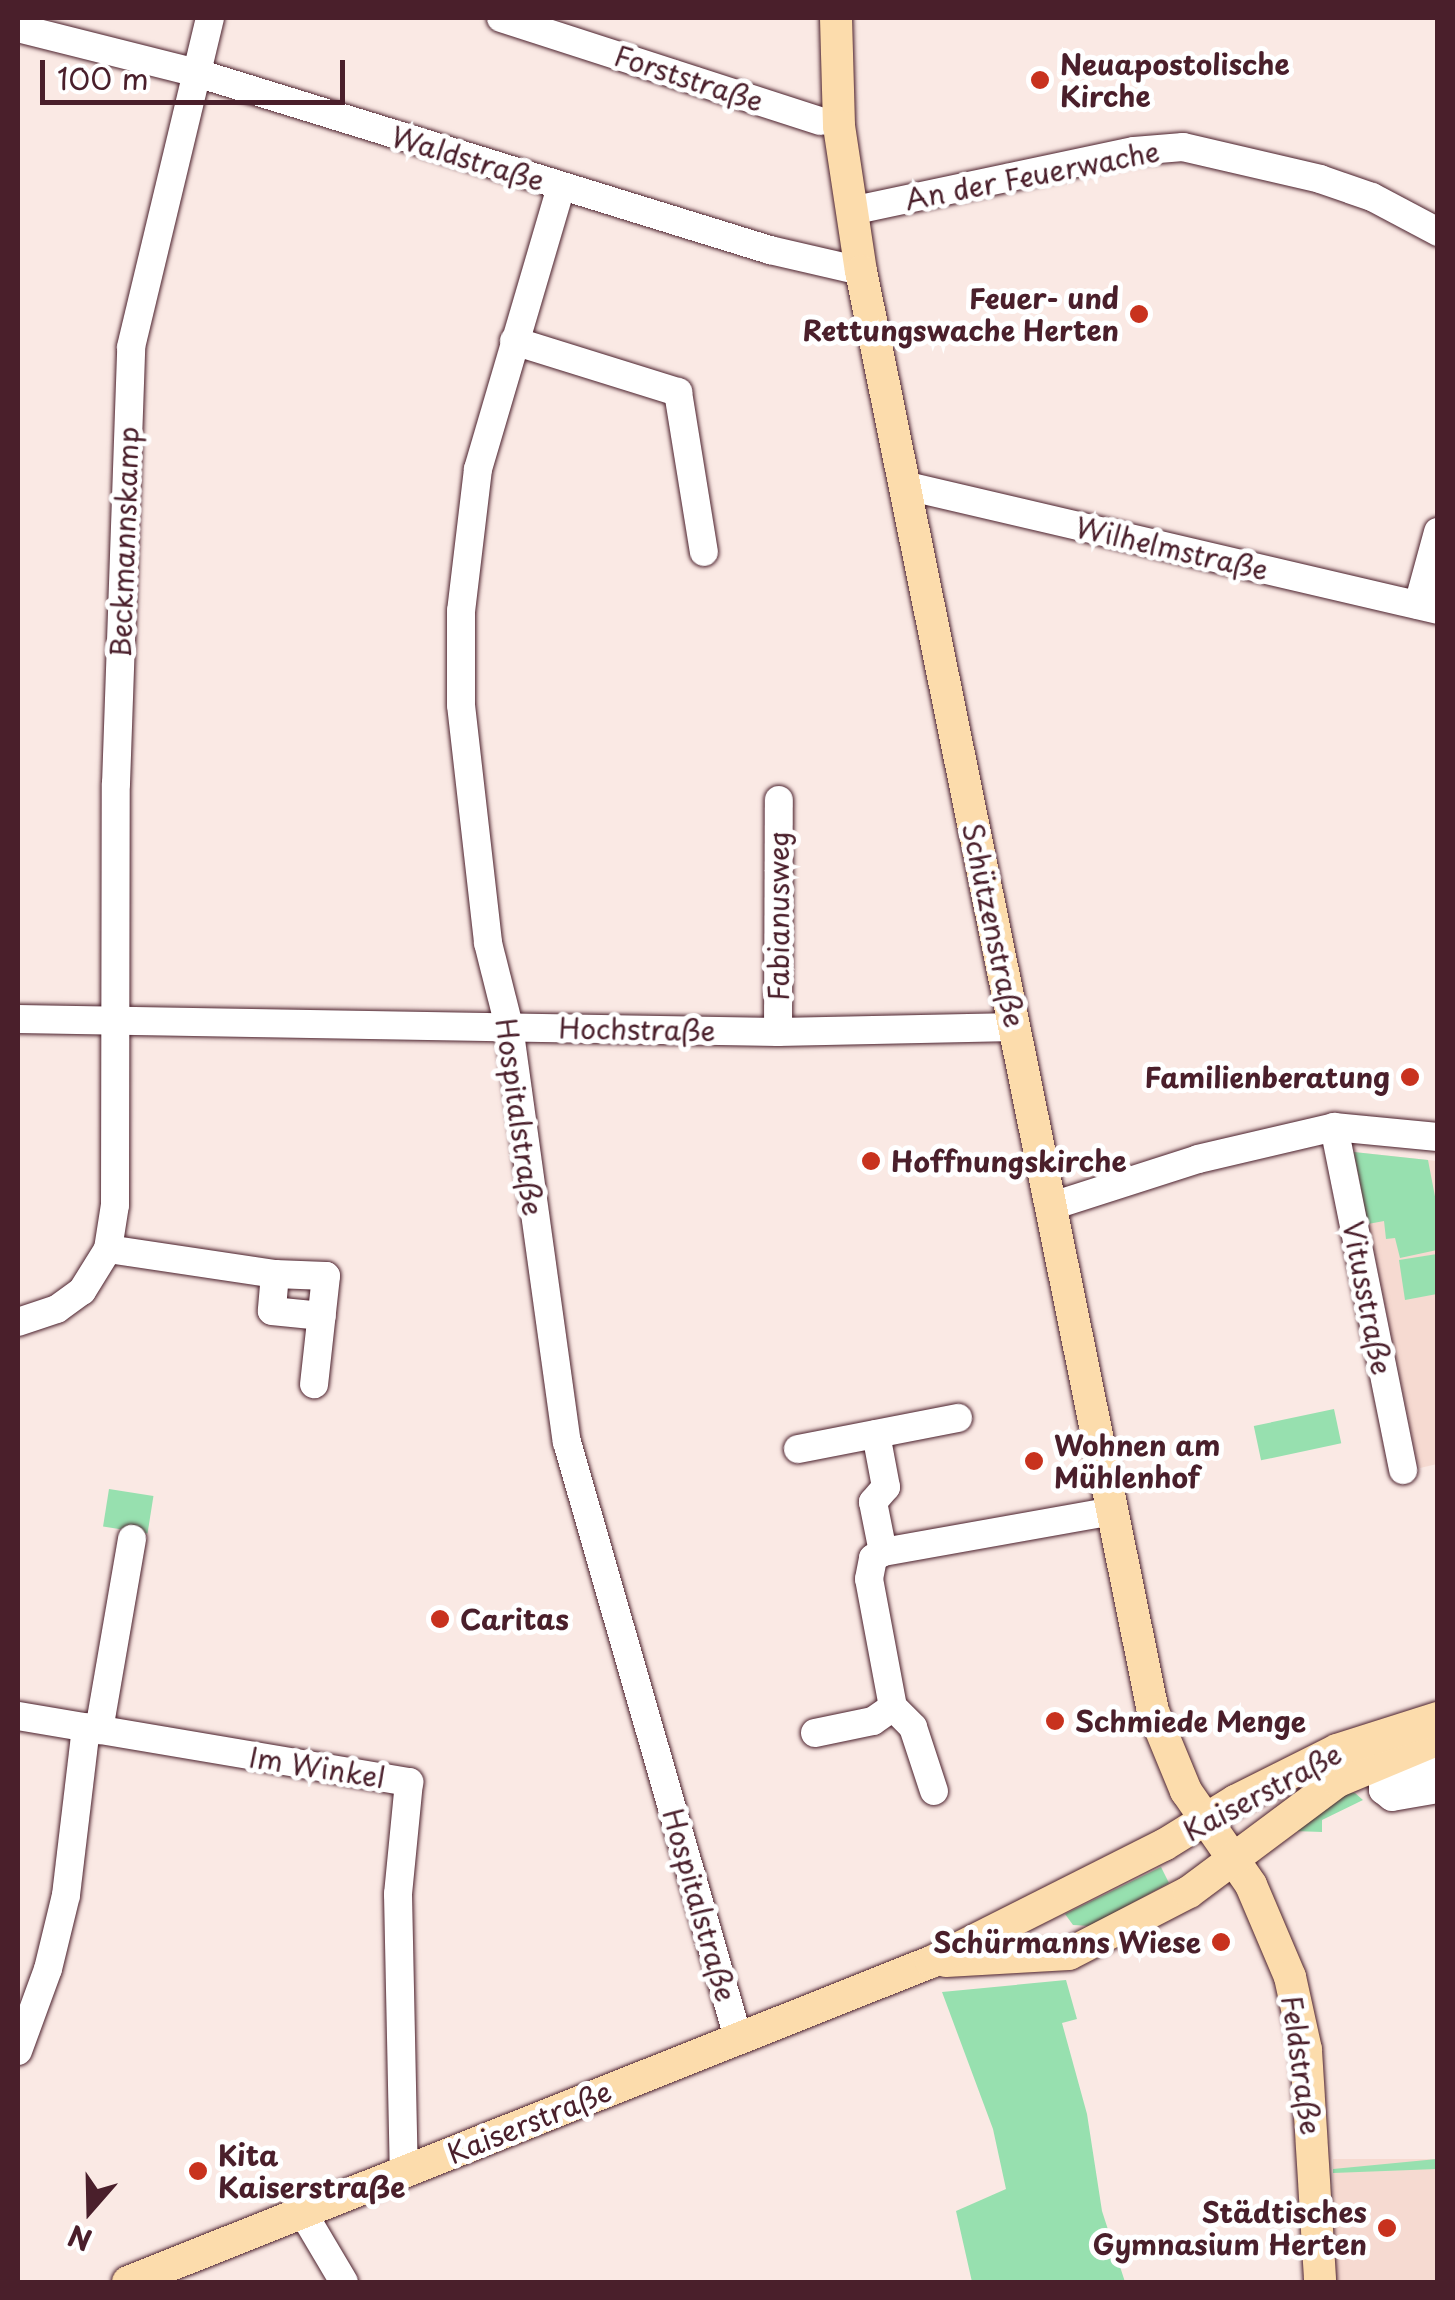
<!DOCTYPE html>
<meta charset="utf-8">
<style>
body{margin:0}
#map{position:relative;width:1455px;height:2300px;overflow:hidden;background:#fae9e4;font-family:"Playpen Sans",sans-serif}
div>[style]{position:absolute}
.built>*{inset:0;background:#f6dad1;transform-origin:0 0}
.green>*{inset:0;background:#97e0af;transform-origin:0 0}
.roads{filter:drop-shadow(0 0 2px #4a1f2b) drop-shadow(0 0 2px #4a1f2b)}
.minor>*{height:28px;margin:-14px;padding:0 14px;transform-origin:14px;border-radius:14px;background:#fff}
.major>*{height:32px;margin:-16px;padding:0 16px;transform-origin:16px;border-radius:16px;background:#fcdcac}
.dots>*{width:28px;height:28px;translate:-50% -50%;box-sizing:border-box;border:5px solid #fff;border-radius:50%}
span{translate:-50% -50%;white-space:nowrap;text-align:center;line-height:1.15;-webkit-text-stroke:10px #fff;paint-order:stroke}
.poi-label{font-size:28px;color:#4a1f2b;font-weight:700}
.left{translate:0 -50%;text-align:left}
.right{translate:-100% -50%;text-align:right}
.street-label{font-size:28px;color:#4a1f2b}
.frame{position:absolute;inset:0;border:20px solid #4a1f2b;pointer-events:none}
.north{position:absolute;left:40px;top:2160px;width:100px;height:100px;-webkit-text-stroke:8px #fff;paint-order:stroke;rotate:200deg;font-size:28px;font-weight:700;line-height:40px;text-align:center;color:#4a1f2b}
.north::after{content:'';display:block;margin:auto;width:35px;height:45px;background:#4a1f2b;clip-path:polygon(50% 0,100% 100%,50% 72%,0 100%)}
.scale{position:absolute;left:40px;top:60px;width:305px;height:45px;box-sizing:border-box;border:5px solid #4a1f2b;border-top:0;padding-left:12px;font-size:30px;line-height:35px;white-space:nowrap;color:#4a1f2b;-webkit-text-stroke:8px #fff;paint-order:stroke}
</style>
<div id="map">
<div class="built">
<div style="clip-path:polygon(1354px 1152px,1437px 1161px,1437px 1464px,1420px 1468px,1417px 1460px)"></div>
<div style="left:1437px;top:2159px;width:123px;height:104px;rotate:90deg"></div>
</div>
<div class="green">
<div style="clip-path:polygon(1354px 1152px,1428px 1160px,1437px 1207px,1437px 1250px,1400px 1258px,1395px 1238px,1386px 1239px,1384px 1221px,1368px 1224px)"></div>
<div style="clip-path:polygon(1437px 1254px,1437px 1294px,1405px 1300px,1399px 1260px)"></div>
<div style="left:1334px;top:1409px;width:35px;height:82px;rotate:78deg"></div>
<div style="left:109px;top:1489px;width:45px;height:38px;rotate:9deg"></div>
<div style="clip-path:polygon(1341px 1792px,1355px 1793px,1363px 1800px,1322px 1820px,1322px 1832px,1294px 1831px)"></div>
<div style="clip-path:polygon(1161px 1867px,1169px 1883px,1090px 1926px,1073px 1925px,1065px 1914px)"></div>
<div style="clip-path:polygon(1066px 1980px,1077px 2019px,1062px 2023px,1087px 2114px,1102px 2211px,1125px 2282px,972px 2282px,956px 2211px,1006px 2189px,993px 2129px,942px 1992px)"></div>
<div style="clip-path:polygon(1437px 2159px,1437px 2169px,1333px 2173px,1333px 2169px)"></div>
</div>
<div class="roads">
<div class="minor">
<div style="left:501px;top:18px;width:335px;rotate:17.9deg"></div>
<div style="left:18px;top:28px;width:185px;rotate:14.1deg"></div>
<div style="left:197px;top:73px;width:600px;rotate:17.17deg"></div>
<div style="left:770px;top:250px;width:93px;rotate:13deg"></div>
<div style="left:561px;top:187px;width:294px;rotate:106.4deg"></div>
<div style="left:478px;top:469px;width:143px;rotate:96.8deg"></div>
<div style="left:461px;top:611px;width:94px;rotate:90deg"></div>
<div style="left:461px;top:705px;width:240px;rotate:83.5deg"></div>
<div style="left:488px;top:943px;width:86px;rotate:75.8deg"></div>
<div style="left:509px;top:1026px;width:420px;rotate:82.1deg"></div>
<div style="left:567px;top:1442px;width:620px;rotate:73.99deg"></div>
<div style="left:851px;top:211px;width:289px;rotate:-12deg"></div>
<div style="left:1134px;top:151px;width:49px;rotate:-4.7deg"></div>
<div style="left:1183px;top:147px;width:141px;rotate:13.1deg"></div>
<div style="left:1320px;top:179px;width:55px;rotate:19.1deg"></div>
<div style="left:1372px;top:197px;width:75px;rotate:27.9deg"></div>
<div style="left:514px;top:341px;width:172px;rotate:17.3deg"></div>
<div style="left:678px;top:392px;width:162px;rotate:80.8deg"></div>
<div style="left:907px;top:486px;width:545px;rotate:13.14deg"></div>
<div style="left:1418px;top:605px;width:76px;rotate:-74.7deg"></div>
<div style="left:18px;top:1019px;width:760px;rotate:0.98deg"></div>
<div style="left:778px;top:1032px;width:238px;rotate:-1.2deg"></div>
<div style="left:778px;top:1032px;width:232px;rotate:-89.8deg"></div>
<div style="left:1334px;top:1127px;width:350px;rotate:78.6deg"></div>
<div style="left:1052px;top:1206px;width:153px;rotate:-17.8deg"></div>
<div style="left:1198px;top:1159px;width:140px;rotate:-13.2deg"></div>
<div style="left:1334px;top:1127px;width:104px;rotate:5.5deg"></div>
<div style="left:108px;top:1249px;width:169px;rotate:8.5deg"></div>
<div style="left:275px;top:1274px;width:51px;rotate:2.2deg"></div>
<div style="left:326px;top:1276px;width:109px;rotate:96.3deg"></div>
<div style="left:275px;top:1274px;width:37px;rotate:95deg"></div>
<div style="left:272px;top:1311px;width:50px;rotate:5.7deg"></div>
<div style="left:18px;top:1322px;width:41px;rotate:-18.4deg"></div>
<div style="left:57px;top:1309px;width:31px;rotate:-36deg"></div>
<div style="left:82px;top:1291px;width:49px;rotate:-58.2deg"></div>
<div style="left:108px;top:1249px;width:45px;rotate:-81deg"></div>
<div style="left:115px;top:1205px;width:421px;rotate:-89.9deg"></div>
<div style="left:116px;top:784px;width:437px;rotate:-88deg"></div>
<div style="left:131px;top:347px;width:338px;rotate:-76.5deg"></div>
<div style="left:876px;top:1434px;width:54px;rotate:79.3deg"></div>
<div style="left:886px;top:1487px;width:20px;rotate:131deg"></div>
<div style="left:873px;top:1502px;width:51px;rotate:78.7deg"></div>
<div style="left:798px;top:1449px;width:163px;rotate:-11deg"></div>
<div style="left:18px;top:1716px;width:397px;rotate:9.6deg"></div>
<div style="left:409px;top:1782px;width:113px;rotate:95.6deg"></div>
<div style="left:398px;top:1894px;width:278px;rotate:88.8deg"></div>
<div style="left:99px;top:1730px;width:194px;rotate:-80.2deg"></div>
<div style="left:815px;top:1733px;width:59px;rotate:-11.7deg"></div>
<div style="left:873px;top:1721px;width:24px;rotate:-35deg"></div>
<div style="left:1438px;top:1762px;width:50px;rotate:167.3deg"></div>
<div style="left:1389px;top:1773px;width:9px;rotate:131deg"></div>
<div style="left:1383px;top:1780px;width:10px;rotate:90deg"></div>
<div style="left:1383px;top:1790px;width:11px;rotate:38deg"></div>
<div style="left:1392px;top:1797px;width:47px;rotate:-9.9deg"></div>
<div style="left:934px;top:1791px;width:67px;rotate:-108.2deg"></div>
<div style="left:913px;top:1727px;width:28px;rotate:-135deg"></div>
<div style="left:893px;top:1707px;width:130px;rotate:-100.6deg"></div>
<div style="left:869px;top:1579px;width:21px;rotate:-79deg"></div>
<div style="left:873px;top:1558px;width:12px;rotate:-31deg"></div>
<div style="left:883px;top:1552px;width:234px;rotate:-10.1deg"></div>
<div style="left:18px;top:2051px;width:87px;rotate:-69.9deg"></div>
<div style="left:48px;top:1969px;width:76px;rotate:-76.3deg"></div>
<div style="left:66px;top:1895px;width:169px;rotate:-83.2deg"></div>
<div style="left:303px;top:2213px;width:80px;rotate:59.3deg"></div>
</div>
<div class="major">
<div style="left:836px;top:18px;width:108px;rotate:88.4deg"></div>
<div style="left:839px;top:126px;width:147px;rotate:81.4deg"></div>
<div style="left:861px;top:271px;width:1469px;rotate:78.54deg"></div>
<div style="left:1153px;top:1711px;width:87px;rotate:67.6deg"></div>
<div style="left:1186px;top:1791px;width:114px;rotate:55.3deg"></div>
<div style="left:1251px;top:1885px;width:100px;rotate:67deg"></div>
<div style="left:1290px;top:1977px;width:75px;rotate:77.6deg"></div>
<div style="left:1306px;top:2050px;width:232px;rotate:86.5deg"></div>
<div style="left:946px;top:1961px;width:123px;rotate:-3.3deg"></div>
<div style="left:1069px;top:1954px;width:135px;rotate:-27.3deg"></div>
<div style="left:1189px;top:1892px;width:186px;rotate:-36.7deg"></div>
<div style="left:1338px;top:1781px;width:106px;rotate:-22.7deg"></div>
<div style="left:128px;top:2282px;width:864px;rotate:-21.73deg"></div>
<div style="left:931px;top:1962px;width:261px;rotate:-26.7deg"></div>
<div style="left:1164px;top:1845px;width:84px;rotate:-31.8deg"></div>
<div style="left:1235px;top:1801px;width:114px;rotate:-26.6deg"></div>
<div style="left:1337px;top:1750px;width:106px;rotate:-17.6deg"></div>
</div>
</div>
<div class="dots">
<div style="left:1040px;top:80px;background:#c8321e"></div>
<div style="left:1139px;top:314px;background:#c8321e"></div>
<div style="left:1410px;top:1077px;background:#c8321e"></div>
<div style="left:871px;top:1161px;background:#c8321e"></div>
<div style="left:1034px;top:1461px;background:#c8321e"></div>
<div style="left:440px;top:1619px;background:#c8321e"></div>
<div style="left:1055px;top:1721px;background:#c8321e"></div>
<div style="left:1221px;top:1942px;background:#c8321e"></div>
<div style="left:198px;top:2171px;background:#c8321e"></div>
<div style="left:1387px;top:2228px;background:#c8321e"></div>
</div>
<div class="poi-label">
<span class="left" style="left:1060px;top:80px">Neuapostolische<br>Kirche</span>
<span class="right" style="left:1119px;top:314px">Feuer- und<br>Rettungswache Herten</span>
<span class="right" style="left:1390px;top:1077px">Familienberatung</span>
<span class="left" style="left:891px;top:1161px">Hoffnungskirche</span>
<span class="left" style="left:1054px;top:1461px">Wohnen am<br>Mühlenhof</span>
<span class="left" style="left:460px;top:1619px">Caritas</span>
<span class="left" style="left:1075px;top:1721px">Schmiede Menge</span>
<span class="right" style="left:1201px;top:1942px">Schürmanns Wiese</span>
<span class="left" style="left:218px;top:2171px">Kita<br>Kaiserstraße</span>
<span class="right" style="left:1367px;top:2228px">Städtisches<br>Gymnasium Herten</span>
</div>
<div class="street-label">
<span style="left:689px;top:78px;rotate:18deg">Forststraße</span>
<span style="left:468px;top:158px;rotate:17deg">Waldstraße</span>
<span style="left:1032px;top:175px;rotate:-11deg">An der Feuerwache</span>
<span style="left:124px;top:542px;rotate:-88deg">Beckmannskamp</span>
<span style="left:1172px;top:548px;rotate:13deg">Wilhelmstraße</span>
<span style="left:778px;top:916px;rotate:-90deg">Fabianusweg</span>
<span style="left:994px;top:925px;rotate:78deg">Schützenstraße</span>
<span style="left:637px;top:1029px;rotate:1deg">Hochstraße</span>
<span style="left:520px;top:1117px;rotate:82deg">Hospitalstraße</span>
<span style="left:1368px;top:1298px;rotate:79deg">Vitusstraße</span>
<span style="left:317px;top:1767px;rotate:9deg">Im Winkel</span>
<span style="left:1262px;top:1792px;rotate:-28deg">Kaiserstraße</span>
<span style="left:700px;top:1905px;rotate:74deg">Hospitalstraße</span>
<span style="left:1302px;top:2065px;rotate:82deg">Feldstraße</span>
<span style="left:529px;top:2122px;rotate:-22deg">Kaiserstraße</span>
</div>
<div class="frame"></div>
<div class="north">N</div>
<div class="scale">100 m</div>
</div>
